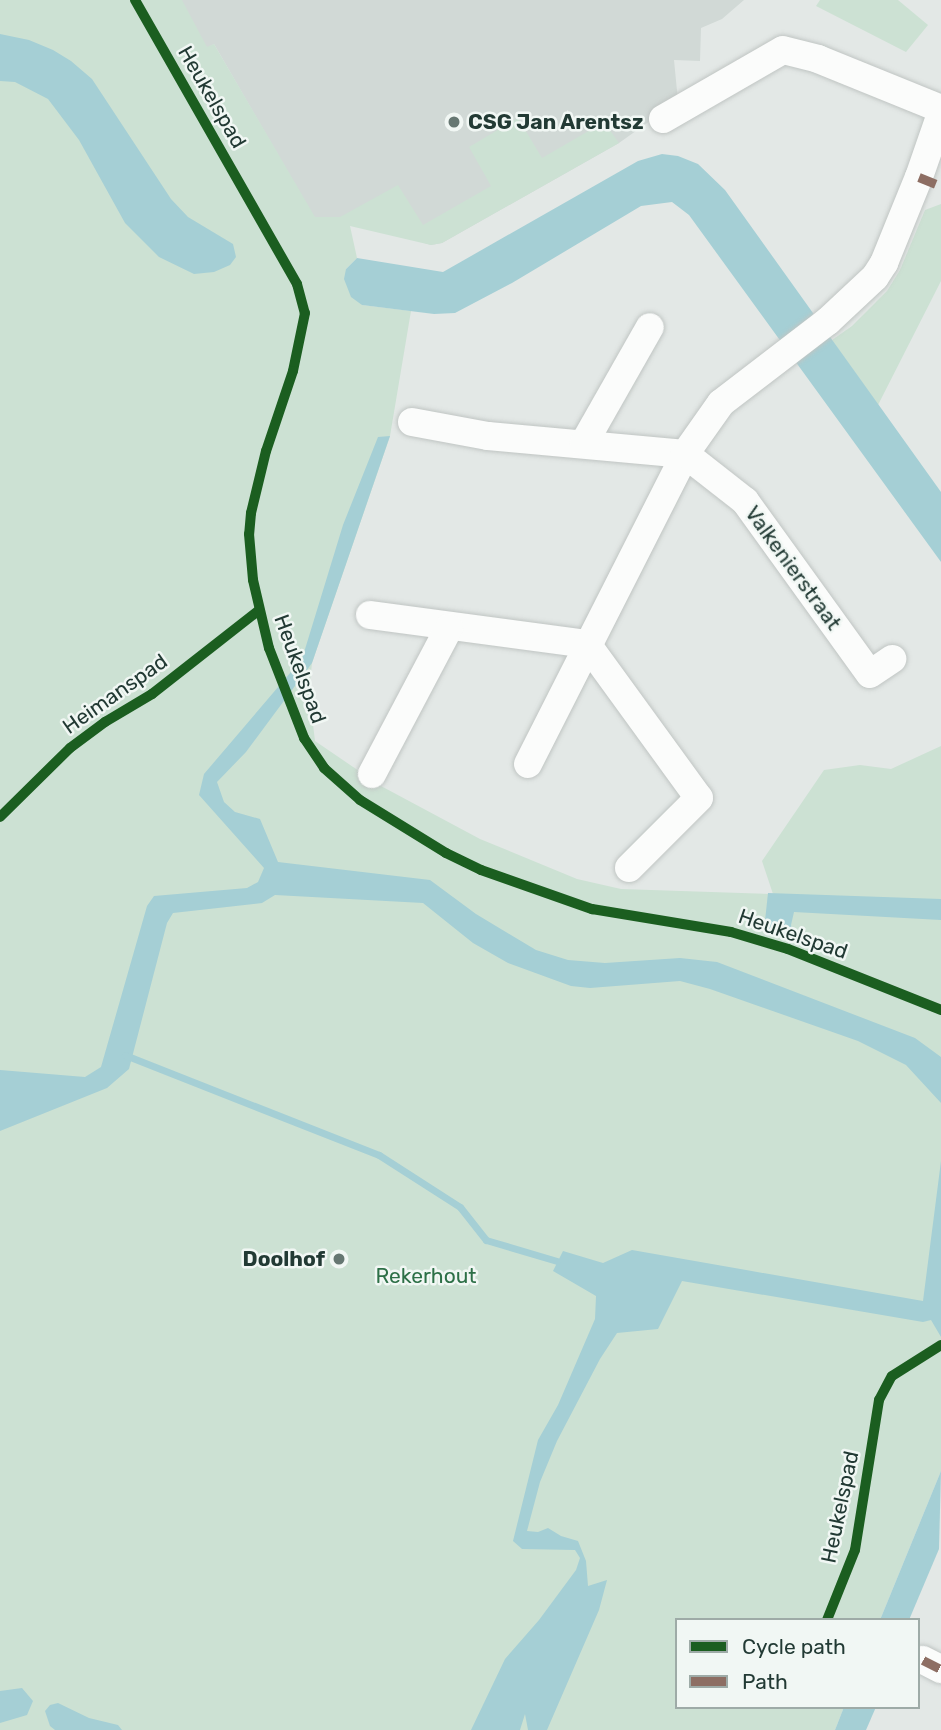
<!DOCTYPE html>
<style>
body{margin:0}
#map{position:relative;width:941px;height:1730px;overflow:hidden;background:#e3e8e6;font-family:Rubik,sans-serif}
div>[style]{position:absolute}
.built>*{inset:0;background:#d1d9d6}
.green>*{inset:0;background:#cce1d3}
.water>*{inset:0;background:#a5cfd5}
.stream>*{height:7px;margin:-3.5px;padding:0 3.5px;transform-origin:3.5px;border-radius:3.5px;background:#a5cfd5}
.roads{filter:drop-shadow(0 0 2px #c0c5c3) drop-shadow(0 0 2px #c0c5c3)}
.minor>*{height:28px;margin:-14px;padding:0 14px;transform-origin:14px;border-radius:14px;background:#fbfcfb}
.quiet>*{height:9px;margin-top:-4.5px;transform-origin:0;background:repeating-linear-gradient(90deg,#8d6e63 0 18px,transparent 0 27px)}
.cycleway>*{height:10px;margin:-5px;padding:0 5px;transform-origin:5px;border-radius:5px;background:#1b5e20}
.dots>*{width:19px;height:19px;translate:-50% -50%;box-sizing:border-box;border:4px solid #f1f7f4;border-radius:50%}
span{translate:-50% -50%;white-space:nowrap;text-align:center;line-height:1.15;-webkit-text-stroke:5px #f1f7f4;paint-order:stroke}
.street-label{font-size:21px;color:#223a34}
.poi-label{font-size:21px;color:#223a34;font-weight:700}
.left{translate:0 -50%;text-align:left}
.right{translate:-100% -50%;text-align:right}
.park-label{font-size:21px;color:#2d7047}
.legend{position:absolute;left:675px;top:1618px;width:245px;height:91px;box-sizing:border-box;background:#f1f7f4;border:2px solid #9eaba7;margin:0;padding:9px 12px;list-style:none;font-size:21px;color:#223a34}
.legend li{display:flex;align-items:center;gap:14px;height:35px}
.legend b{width:35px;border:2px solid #9eaba7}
</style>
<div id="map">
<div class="built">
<div style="clip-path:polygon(179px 0,744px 0,722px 19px,701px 28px,700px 61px,674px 60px,678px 101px,619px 143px,442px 243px,431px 245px,340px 217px,314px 217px,214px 44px,207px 48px)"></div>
</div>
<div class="green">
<div style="clip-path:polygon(0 0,182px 0,207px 47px,214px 44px,315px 217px,340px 217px,398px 185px,423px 225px,491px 186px,469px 147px,518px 118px,542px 158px,604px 122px,619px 143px,442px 243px,431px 245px,350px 226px,357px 258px,346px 269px,362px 305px,411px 311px,390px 436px,312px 663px,309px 692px,315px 741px,381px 786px,480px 839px,577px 879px,621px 889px,773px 894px,762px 861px,824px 770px,860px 765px,891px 769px,941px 746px,941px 1471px,880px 1620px,677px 1620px,677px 1707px,844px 1707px,835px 1730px,0 1730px)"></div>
<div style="clip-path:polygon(820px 0,898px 0,928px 25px,906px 52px,816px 6px)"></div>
<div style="clip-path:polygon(941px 204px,941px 281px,878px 405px,832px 340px,852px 326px,887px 291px,900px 270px,925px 210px)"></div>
</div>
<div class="water">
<div style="clip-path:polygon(0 34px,29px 40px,53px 50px,71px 61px,92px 79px,171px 199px,188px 217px,233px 244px,236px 257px,230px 265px,214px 272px,194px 274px,159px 257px,125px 223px,79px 140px,48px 99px,15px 82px,0 81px)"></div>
<div style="clip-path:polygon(662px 154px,678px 156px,698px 164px,725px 190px,941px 492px,941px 562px,689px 215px,672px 202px,641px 206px,512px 283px,455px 313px,434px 314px,362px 305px,351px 297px,344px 279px,346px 269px,357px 258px,443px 272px,638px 161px)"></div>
<div style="clip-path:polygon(390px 436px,312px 663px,246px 752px,217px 782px,224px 802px,235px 812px,260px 819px,278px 862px,430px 880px,476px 914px,536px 950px,568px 960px,605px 963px,680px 958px,717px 962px,915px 1038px,941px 1057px,941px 1103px,906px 1065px,858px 1041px,710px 989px,680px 981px,590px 988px,571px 986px,508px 963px,473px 943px,423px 903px,275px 895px,262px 903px,173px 913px,167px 923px,129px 1069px,107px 1088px,0 1131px,0 1070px,85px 1077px,101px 1067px,147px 906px,154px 896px,247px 888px,258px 882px,264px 868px,199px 795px,204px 774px,302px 659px,343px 525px,378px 437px)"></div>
<div style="clip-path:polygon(768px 893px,941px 899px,941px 920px,794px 912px,791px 925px,795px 941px,764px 930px)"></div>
<div style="clip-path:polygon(941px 1161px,941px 1337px,931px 1320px,923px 1322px,682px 1281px,658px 1329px,617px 1333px,600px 1359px,557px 1441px,540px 1482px,527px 1531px,538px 1532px,548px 1528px,561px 1536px,578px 1541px,586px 1561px,588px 1586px,607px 1580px,599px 1610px,547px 1730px,528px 1730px,525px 1714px,520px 1730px,471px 1730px,505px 1659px,539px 1620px,576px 1570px,580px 1558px,575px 1550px,522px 1549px,513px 1541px,538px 1440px,558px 1405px,595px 1319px,596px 1296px,553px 1271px,563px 1251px,603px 1263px,632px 1250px,923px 1301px)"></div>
<div style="clip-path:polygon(941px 1471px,939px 1549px,909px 1620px,880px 1620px)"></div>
<div style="clip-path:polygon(22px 1688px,33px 1701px,27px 1715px,0 1723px,0 1691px)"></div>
<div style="clip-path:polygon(58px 1703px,89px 1718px,118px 1725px,122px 1730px,55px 1730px,50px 1726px,45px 1711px,50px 1705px)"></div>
<div style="clip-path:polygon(844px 1707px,876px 1707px,866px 1730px,835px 1730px)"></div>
</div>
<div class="stream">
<div style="left:125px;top:1055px;width:273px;rotate:21.5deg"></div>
<div style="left:379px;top:1155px;width:96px;rotate:32.7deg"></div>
<div style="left:460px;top:1207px;width:42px;rotate:51.8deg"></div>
<div style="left:486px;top:1240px;width:74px;rotate:16.5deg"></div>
</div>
<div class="roads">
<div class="minor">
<div style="left:663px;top:119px;width:138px;rotate:-29.9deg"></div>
<div style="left:783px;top:50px;width:36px;rotate:14deg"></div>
<div style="left:818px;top:59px;width:133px;rotate:22.1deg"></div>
<div style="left:412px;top:422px;width:77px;rotate:10.4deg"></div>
<div style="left:488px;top:436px;width:198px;rotate:5.2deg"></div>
<div style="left:685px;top:454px;width:76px;rotate:38.1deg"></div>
<div style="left:745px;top:501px;width:213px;rotate:54.2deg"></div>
<div style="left:870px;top:674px;width:27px;rotate:-34deg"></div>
<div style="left:584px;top:443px;width:133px;rotate:-60.4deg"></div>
<div style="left:370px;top:615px;width:219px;rotate:7.6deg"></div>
<div style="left:587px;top:644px;width:190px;rotate:54deg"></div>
<div style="left:699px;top:798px;width:99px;rotate:135deg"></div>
<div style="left:528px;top:764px;width:347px;rotate:-63.1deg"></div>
<div style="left:685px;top:454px;width:62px;rotate:-54.8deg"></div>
<div style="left:721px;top:403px;width:135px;rotate:-37.5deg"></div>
<div style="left:828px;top:321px;width:64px;rotate:-43.1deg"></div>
<div style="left:875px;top:277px;width:17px;rotate:-57deg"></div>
<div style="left:884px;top:263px;width:93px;rotate:-67.9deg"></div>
<div style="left:919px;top:177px;width:67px;rotate:-70.8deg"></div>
<div style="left:372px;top:774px;width:165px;rotate:-62.2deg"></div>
<div style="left:923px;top:1660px;width:20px;rotate:27deg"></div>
</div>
</div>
<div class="quiet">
<div style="left:919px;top:177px;width:24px;rotate:22deg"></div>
<div style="left:923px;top:1660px;width:20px;rotate:27deg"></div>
</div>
<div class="cycleway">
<div style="left:135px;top:0;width:327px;rotate:60.3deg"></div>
<div style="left:297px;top:284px;width:30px;rotate:75deg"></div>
<div style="left:305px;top:313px;width:59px;rotate:101.7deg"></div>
<div style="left:293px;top:371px;width:84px;rotate:108.6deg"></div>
<div style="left:266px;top:451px;width:64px;rotate:103.6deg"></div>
<div style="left:251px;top:513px;width:21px;rotate:95deg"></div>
<div style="left:249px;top:534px;width:46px;rotate:85deg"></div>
<div style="left:253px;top:580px;width:70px;rotate:76.8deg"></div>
<div style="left:269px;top:648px;width:97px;rotate:68.7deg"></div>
<div style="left:304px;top:738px;width:36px;rotate:56deg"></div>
<div style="left:324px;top:768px;width:48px;rotate:41.6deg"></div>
<div style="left:360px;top:800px;width:101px;rotate:31.6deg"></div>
<div style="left:446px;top:853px;width:39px;rotate:26deg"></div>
<div style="left:481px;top:870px;width:118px;rotate:19.4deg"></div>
<div style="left:592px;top:909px;width:141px;rotate:9.4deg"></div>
<div style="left:731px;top:932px;width:59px;rotate:16.6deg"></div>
<div style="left:788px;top:949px;width:165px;rotate:21.7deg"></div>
<div style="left:0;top:817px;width:98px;rotate:-44.6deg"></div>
<div style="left:70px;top:748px;width:44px;rotate:-36.6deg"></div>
<div style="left:105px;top:722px;width:55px;rotate:-30.8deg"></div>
<div style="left:152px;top:694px;width:136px;rotate:-38.1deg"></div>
<div style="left:827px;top:1620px;width:75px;rotate:-68.2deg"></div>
<div style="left:855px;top:1550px;width:152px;rotate:-80.9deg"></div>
<div style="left:879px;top:1400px;width:27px;rotate:-62deg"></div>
<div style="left:892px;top:1376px;width:58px;rotate:-32.3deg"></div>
</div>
<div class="dots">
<div style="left:454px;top:122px;background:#667772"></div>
<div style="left:339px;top:1259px;background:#667772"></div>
</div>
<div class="street-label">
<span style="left:212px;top:97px;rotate:60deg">Heukelspad</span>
<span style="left:793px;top:568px;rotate:54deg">Valkenierstraat</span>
<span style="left:300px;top:669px;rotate:70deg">Heukelspad</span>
<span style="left:115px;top:694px;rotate:-35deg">Heimanspad</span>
<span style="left:793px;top:934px;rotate:19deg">Heukelspad</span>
<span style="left:840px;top:1507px;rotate:-78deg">Heukelspad</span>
</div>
<div class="poi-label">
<span class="left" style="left:468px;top:122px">CSG Jan Arentsz</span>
<span class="right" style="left:325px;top:1259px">Doolhof</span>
</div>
<div class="park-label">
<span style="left:426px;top:1276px">Rekerhout</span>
</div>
<ul class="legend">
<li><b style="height:9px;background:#1b5e20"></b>Cycle path</li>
<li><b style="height:9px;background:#8d6e63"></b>Path</li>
</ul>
</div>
